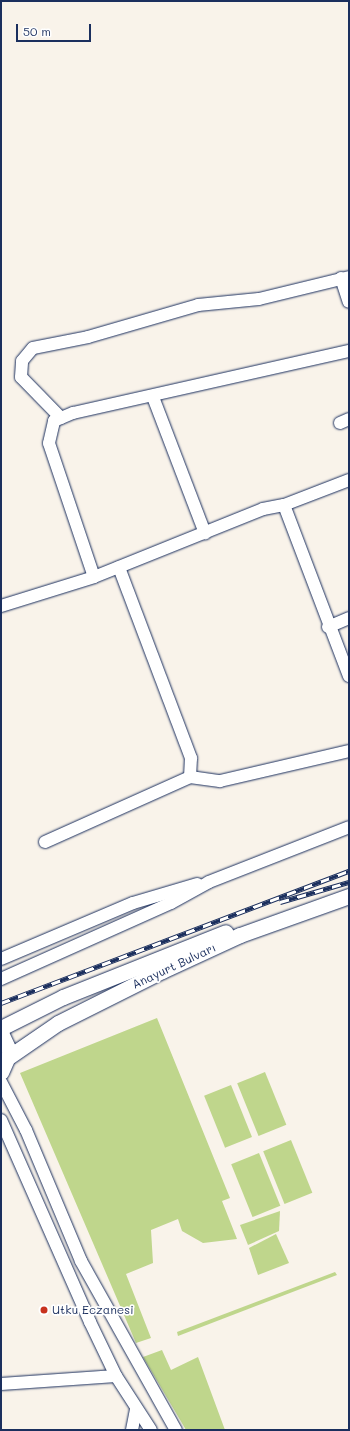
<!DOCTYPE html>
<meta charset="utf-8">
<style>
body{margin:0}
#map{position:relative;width:350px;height:1431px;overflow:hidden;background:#f9f3ea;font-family:Mali,sans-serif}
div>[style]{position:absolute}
.green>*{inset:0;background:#bfd68c;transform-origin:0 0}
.roads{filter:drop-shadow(0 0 1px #1b2f5e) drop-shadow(0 0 1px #1b2f5e)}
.minor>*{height:12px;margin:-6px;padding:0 6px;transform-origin:6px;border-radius:6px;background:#fff}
.major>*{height:15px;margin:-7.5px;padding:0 7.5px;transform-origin:7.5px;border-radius:7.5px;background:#fff}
.rail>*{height:4.5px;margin-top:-2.25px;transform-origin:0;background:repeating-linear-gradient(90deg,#fff 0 9px,#1b2f5e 0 18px);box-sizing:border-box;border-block:1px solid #1b2f5e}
.dots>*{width:11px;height:11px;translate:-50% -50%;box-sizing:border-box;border:2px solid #fff;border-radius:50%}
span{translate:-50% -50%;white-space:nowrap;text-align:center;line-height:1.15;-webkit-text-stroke:3.5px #fff;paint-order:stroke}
.street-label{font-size:12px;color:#1b2f5e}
.poi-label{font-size:12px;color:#1b2f5e}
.left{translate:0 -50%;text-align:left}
.frame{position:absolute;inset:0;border:2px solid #1b2f5e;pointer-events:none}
.scale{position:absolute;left:16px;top:24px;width:75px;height:18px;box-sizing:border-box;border:2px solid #1b2f5e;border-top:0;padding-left:5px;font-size:12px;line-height:14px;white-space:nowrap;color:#1b2f5e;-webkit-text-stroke:3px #fff;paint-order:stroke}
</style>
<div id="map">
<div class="green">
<div style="clip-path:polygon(157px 1018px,230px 1198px,222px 1201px,237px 1239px,203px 1243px,182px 1231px,178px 1219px,151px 1230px,153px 1263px,126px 1274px,151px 1338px,136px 1343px,20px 1073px)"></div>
<div style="left:265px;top:1072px;width:57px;height:30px;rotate:68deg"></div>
<div style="left:231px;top:1085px;width:56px;height:29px;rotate:68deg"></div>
<div style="left:291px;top:1140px;width:57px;height:30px;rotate:68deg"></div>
<div style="left:259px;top:1153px;width:57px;height:30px;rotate:68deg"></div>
<div style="clip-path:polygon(280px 1211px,279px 1231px,248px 1245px,240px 1225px)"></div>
<div style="clip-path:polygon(276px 1234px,289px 1263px,258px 1275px,249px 1248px)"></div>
<div style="clip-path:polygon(335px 1272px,337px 1275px,178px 1336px,177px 1332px)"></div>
<div style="clip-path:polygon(162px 1350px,171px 1370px,198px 1357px,225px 1430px,186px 1430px,143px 1357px)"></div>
</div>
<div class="roads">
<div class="minor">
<div style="left:341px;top:278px;width:25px;rotate:72deg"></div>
<div style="left:153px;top:397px;width:146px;rotate:69.1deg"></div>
<div style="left:61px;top:418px;width:57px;rotate:-134.3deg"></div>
<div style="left:21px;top:377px;width:16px;rotate:-86deg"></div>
<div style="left:22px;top:361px;width:17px;rotate:-50deg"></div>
<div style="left:33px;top:348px;width:56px;rotate:-11.3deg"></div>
<div style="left:88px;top:337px;width:115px;rotate:-16.2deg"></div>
<div style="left:198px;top:305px;width:61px;rotate:-5.6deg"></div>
<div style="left:259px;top:299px;width:93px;rotate:-13.7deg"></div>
<div style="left:340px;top:423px;width:10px;rotate:-24deg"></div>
<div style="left:284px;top:505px;width:183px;rotate:69.2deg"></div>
<div style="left:94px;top:577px;width:141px;rotate:-108.6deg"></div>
<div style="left:49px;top:443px;width:23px;rotate:-77deg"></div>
<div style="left:54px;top:421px;width:21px;rotate:-23deg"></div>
<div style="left:73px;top:413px;width:283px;rotate:-12.7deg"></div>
<div style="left:1px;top:606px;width:97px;rotate:-17.3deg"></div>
<div style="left:94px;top:577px;width:182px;rotate:-21.9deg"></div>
<div style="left:263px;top:509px;width:21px;rotate:-11deg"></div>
<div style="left:284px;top:505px;width:70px;rotate:-21deg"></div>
<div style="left:328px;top:627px;width:23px;rotate:-23deg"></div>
<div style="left:190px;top:777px;width:30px;rotate:8deg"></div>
<div style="left:220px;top:781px;width:132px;rotate:-13.1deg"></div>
<div style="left:45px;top:842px;width:159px;rotate:-24.1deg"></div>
<div style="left:190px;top:777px;width:19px;rotate:-87deg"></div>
<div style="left:191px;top:758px;width:204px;rotate:-110.7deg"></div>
<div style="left:1px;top:959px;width:143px;rotate:-23deg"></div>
<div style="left:133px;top:903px;width:67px;rotate:-16.5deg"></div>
<div style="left:1px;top:979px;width:186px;rotate:-24.1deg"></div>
<div style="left:171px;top:903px;width:43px;rotate:-28.9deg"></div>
<div style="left:209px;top:882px;width:150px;rotate:-21.4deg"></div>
<div style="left:1px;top:1082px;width:54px;rotate:62.5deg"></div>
<div style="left:26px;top:1130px;width:142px;rotate:67.2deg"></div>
<div style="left:81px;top:1261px;width:194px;rotate:60.7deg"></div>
<div style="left:1px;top:1120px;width:221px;rotate:66.2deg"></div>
<div style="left:90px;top:1322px;width:60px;rotate:64.3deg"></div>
<div style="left:116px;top:1376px;width:64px;rotate:57.1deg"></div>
<div style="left:1px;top:1384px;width:115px;rotate:-4deg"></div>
<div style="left:132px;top:1430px;width:21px;rotate:-79deg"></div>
</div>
<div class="major">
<div style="left:1px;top:1028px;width:69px;rotate:-26.6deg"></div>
<div style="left:63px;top:997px;width:175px;rotate:-21.7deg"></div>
<div style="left:1px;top:1033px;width:21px;rotate:65deg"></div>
<div style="left:10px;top:1052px;width:22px;rotate:114deg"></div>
<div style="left:10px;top:1056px;width:58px;rotate:-34.5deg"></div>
<div style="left:58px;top:1023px;width:116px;rotate:-26.6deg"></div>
<div style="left:162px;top:971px;width:86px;rotate:-24.8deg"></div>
<div style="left:240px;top:935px;width:116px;rotate:-19.7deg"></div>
</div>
</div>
<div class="rail">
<div style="left:280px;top:902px;width:72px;rotate:-16.2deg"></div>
<div style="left:1px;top:1003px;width:372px;rotate:-20.8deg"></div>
</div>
<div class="dots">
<div style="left:44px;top:1310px;background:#c8321e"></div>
</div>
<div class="street-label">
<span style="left:174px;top:966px;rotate:-25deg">Anayurt Bulvarı</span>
</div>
<div class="poi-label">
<span class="left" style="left:52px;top:1310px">Utku Eczanesi</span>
</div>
<div class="frame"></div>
<div class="scale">50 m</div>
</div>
